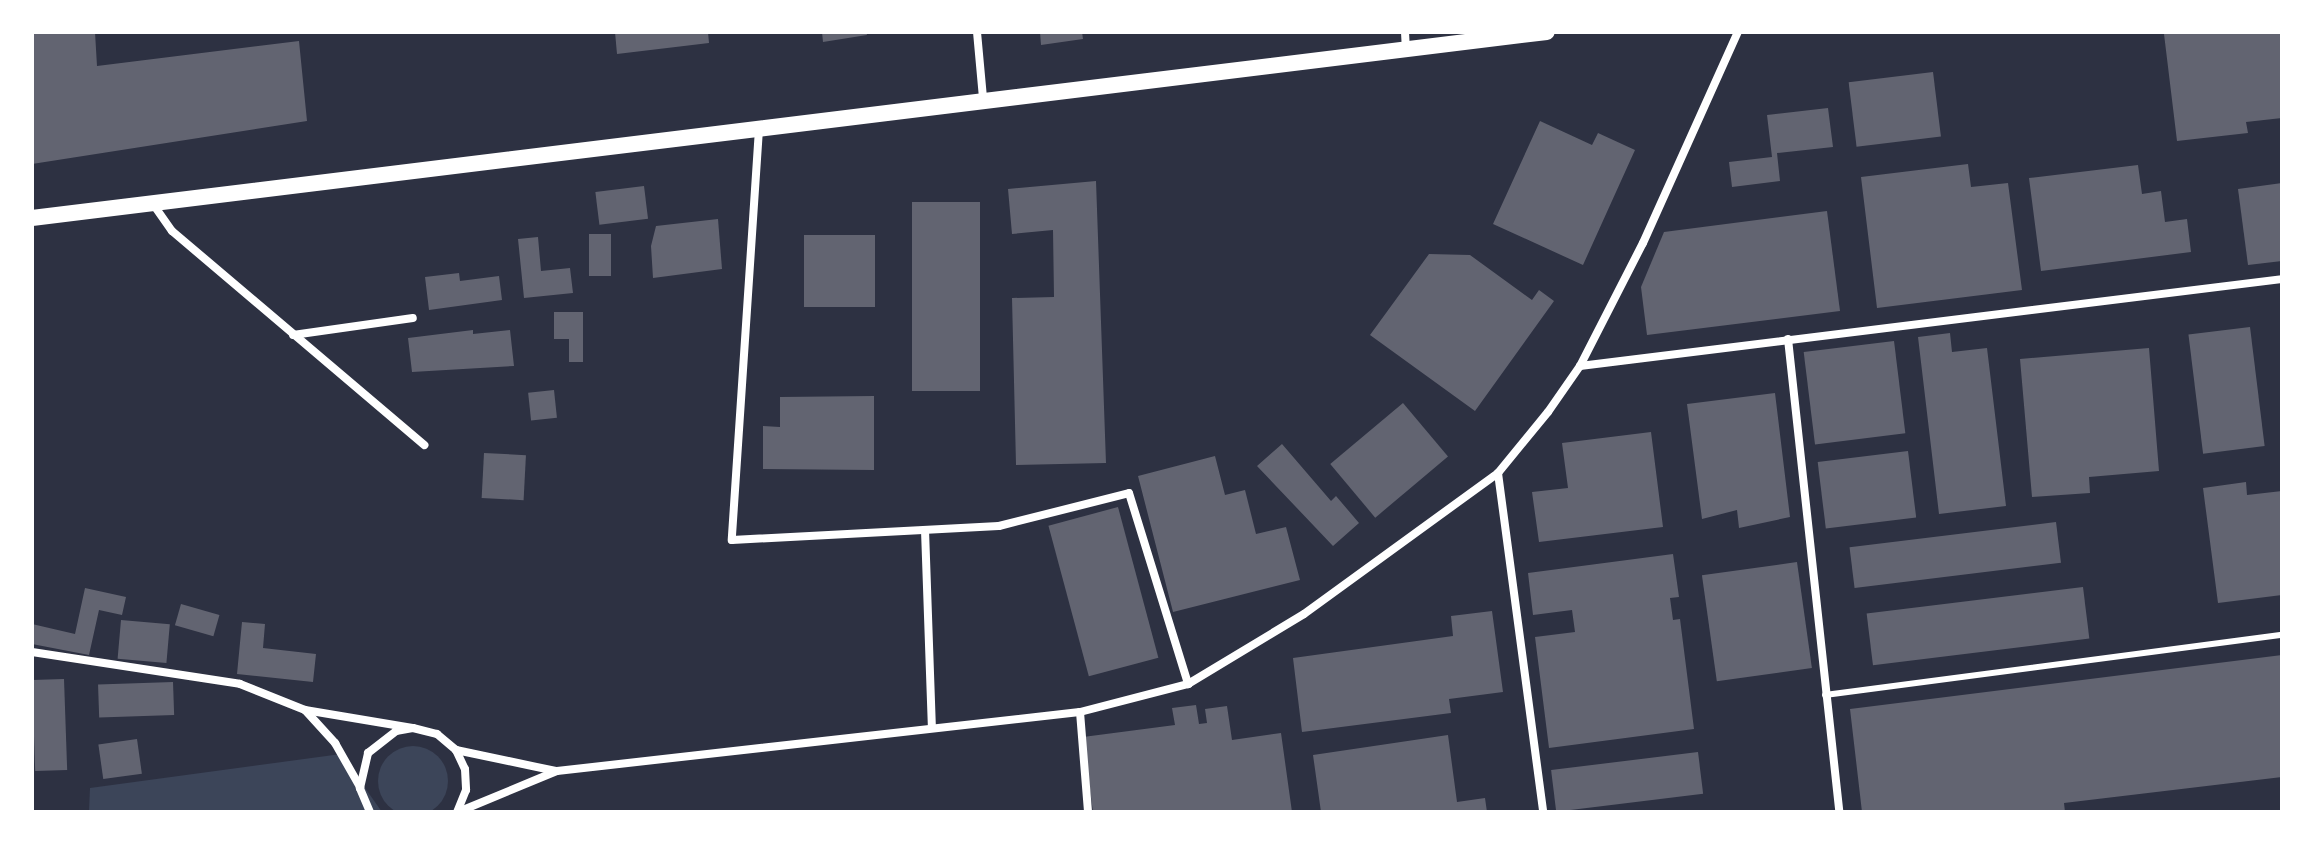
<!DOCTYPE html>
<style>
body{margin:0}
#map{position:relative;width:2314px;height:844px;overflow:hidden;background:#2d3142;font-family:"Asap Condensed",sans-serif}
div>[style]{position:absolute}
.green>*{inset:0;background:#3c4559}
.round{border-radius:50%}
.building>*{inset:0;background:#626471;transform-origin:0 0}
.service>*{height:6px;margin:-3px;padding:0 3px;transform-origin:3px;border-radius:3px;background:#fff}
.minor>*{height:8px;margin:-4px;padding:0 4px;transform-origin:4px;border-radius:4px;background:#fff}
.secondary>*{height:16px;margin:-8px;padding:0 8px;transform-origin:8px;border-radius:8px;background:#fff}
span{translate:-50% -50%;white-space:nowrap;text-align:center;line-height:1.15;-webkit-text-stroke:6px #fff;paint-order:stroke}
.frame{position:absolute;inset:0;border:34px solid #fff;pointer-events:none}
</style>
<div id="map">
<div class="green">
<div class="round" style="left:378px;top:746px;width:70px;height:70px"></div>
<div style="clip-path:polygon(341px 754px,382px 812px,89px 812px,90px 788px)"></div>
</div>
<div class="building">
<div style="clip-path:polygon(32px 32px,95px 32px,97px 66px,299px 41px,307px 121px,32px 164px)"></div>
<div style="clip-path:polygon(615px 32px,708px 32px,709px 43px,617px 54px)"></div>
<div style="clip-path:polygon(822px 32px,866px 32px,867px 35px,823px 42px)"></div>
<div style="clip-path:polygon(1040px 32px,1082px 32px,1083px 39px,1041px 45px)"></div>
<div style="clip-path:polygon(2177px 32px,2282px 32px,2282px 118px,2246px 122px,2248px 133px,2177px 141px,2164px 34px)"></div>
<div style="left:1933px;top:72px;width:65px;height:85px;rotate:83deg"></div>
<div style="clip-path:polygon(1828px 108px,1833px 147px,1777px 153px,1780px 181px,1732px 187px,1729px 162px,1772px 157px,1767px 115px)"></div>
<div style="clip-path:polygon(1540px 121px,1592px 145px,1598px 133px,1635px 150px,1583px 265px,1493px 224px)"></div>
<div style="clip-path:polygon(1968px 164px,1971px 187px,2008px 183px,2022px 290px,1877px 308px,1861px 177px)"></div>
<div style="clip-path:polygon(2138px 165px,2142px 194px,2161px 191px,2165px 222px,2187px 219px,2191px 252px,2041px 271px,2029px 178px)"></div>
<div style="clip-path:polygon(1096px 181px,1106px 463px,1016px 465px,1012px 298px,1054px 297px,1053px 230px,1012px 234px,1008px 189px)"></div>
<div style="clip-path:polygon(2282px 183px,2282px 261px,2248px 265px,2238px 189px)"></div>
<div style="left:644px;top:186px;width:33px;height:49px;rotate:83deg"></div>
<div style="left:912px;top:202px;width:68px;height:189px"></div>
<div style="clip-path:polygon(1827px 211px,1840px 311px,1647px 335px,1641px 287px,1664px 232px)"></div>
<div style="clip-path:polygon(718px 219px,722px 269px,653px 278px,651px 246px,656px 226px)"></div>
<div style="left:589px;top:234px;width:22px;height:42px"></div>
<div style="left:804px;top:235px;width:71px;height:72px"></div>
<div style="clip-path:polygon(538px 237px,541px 271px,570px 268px,573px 293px,524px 298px,518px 239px)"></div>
<div style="clip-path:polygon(1429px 254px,1470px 255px,1532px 300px,1539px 290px,1554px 301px,1475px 411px,1370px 335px)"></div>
<div style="clip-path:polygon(459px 273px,460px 281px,499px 276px,502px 300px,429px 310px,425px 277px)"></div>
<div style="clip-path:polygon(554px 312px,583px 312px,583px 362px,569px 362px,569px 339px,554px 339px)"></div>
<div style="left:2250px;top:327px;width:120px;height:62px;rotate:83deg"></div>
<div style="clip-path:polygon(473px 330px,473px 334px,510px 330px,514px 366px,412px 372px,408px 338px)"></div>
<div style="clip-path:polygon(1950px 333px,1952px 352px,1987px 348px,2006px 506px,1939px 514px,1918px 337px)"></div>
<div style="left:1894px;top:341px;width:93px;height:91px;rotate:83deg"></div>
<div style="clip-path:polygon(2149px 348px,2159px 471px,2089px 477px,2090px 493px,2032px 497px,2020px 359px)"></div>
<div style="left:554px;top:390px;width:28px;height:26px;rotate:84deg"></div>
<div style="clip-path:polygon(1775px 393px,1790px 517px,1739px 528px,1737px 510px,1702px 519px,1687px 404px)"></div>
<div style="clip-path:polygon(874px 396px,874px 470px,763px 469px,763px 426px,780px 427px,780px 397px)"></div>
<div style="left:1403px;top:403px;width:70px;height:95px;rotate:50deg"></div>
<div style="clip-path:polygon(1651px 432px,1663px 527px,1539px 542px,1532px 492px,1568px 488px,1562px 443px)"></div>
<div style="clip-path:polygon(1282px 444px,1331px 501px,1336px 496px,1359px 523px,1333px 546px,1257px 466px)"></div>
<div style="left:1908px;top:451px;width:67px;height:91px;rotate:83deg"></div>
<div style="left:484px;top:453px;width:42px;height:45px;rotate:3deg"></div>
<div style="clip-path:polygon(1215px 456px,1225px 495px,1245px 490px,1256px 534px,1286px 527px,1300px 580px,1173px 612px,1138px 476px)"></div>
<div style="clip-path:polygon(2246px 482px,2247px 495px,2282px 491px,2282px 595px,2218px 603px,2203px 488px)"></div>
<div style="left:1118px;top:507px;width:156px;height:72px;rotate:75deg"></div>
<div style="left:2056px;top:522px;width:41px;height:208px;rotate:83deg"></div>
<div style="clip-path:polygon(1673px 554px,1679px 597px,1670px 598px,1673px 620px,1680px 619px,1694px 729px,1549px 748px,1535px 637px,1575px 632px,1572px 610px,1533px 615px,1528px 573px)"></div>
<div style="left:1797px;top:562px;width:107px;height:96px;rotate:82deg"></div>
<div style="left:2083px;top:587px;width:52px;height:218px;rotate:83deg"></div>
<div style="clip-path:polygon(85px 588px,126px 597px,122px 615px,99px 610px,89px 655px,32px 644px,32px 624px,75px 634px)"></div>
<div style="left:181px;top:604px;width:40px;height:22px;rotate:16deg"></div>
<div style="clip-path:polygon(1492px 611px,1503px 692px,1449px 699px,1451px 713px,1302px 732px,1293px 658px,1453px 636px,1451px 616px)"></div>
<div style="left:121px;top:620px;width:49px;height:39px;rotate:5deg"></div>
<div style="clip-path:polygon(242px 622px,265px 624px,263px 648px,316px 654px,313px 682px,237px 674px)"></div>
<div style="clip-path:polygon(2282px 655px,2282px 777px,2064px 803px,2065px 812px,1862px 812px,1850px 709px)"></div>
<div style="left:64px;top:679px;width:91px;height:32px;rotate:88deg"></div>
<div style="left:173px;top:682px;width:33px;height:75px;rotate:88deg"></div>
<div style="clip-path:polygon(1196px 705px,1199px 724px,1207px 723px,1205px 709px,1227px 706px,1232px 740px,1281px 733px,1292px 812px,1093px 812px,1083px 737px,1175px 725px,1172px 708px)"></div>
<div style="clip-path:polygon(1448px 735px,1457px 802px,1485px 798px,1487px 812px,1321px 812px,1313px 755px)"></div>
<div style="left:137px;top:739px;width:35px;height:39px;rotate:82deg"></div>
<div style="left:1698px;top:752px;width:42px;height:148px;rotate:83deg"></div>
</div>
<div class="service">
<div style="left:1825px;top:695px;width:461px;rotate:-7.5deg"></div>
</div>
<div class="minor">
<div style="left:977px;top:32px;width:66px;rotate:84.8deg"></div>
<div style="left:1405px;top:32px;width:17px;rotate:87deg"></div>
<div style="left:759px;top:129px;width:412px;rotate:93.8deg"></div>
<div style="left:732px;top:540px;width:267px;rotate:-3deg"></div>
<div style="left:999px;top:526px;width:134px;rotate:-14.2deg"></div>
<div style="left:1129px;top:493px;width:200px;rotate:72.8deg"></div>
<div style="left:153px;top:204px;width:33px;rotate:55deg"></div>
<div style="left:172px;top:231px;width:331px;rotate:40.3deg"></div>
<div style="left:293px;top:335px;width:121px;rotate:-8.1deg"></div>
<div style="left:1788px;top:339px;width:476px;rotate:83.8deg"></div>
<div style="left:1580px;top:366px;width:707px;rotate:-7.06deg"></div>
<div style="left:1498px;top:473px;width:342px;rotate:82.4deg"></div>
<div style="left:925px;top:530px;width:197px;rotate:88deg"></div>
<div style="left:32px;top:652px;width:210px;rotate:8.7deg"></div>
<div style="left:240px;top:684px;width:70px;rotate:21.8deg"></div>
<div style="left:305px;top:710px;width:109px;rotate:9.5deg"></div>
<div style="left:305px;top:710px;width:45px;rotate:47.7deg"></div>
<div style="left:335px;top:743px;width:51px;rotate:60.4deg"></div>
<div style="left:1080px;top:712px;width:100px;rotate:85.4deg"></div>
<div style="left:456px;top:750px;width:102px;rotate:11.9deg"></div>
<div style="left:370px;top:812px;width:26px;rotate:-113deg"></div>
<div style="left:360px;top:788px;width:36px;rotate:-77deg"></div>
<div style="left:368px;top:753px;width:36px;rotate:-38deg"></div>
<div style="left:396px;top:731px;width:17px;rotate:-10deg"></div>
<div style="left:413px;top:728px;width:25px;rotate:14deg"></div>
<div style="left:437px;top:734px;width:25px;rotate:40deg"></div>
<div style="left:456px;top:750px;width:21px;rotate:65deg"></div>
<div style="left:465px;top:769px;width:21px;rotate:87deg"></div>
<div style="left:466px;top:790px;width:24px;rotate:112deg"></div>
<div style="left:458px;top:812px;width:107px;rotate:-22.5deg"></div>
<div style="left:557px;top:771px;width:526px;rotate:-6.44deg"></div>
<div style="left:1080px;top:712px;width:112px;rotate:-14.5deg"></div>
<div style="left:1188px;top:684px;width:135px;rotate:-31.1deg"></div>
<div style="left:1304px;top:614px;width:240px;rotate:-36deg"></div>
<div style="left:1498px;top:473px;width:79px;rotate:-50.7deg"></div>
<div style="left:1548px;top:412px;width:56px;rotate:-55.2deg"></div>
<div style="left:1580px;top:366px;width:138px;rotate:-62.9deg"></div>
<div style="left:1643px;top:243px;width:231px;rotate:-65.8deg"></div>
</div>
<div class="secondary">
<div style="left:32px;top:218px;width:1526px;rotate:-7deg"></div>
</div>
<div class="frame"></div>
</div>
